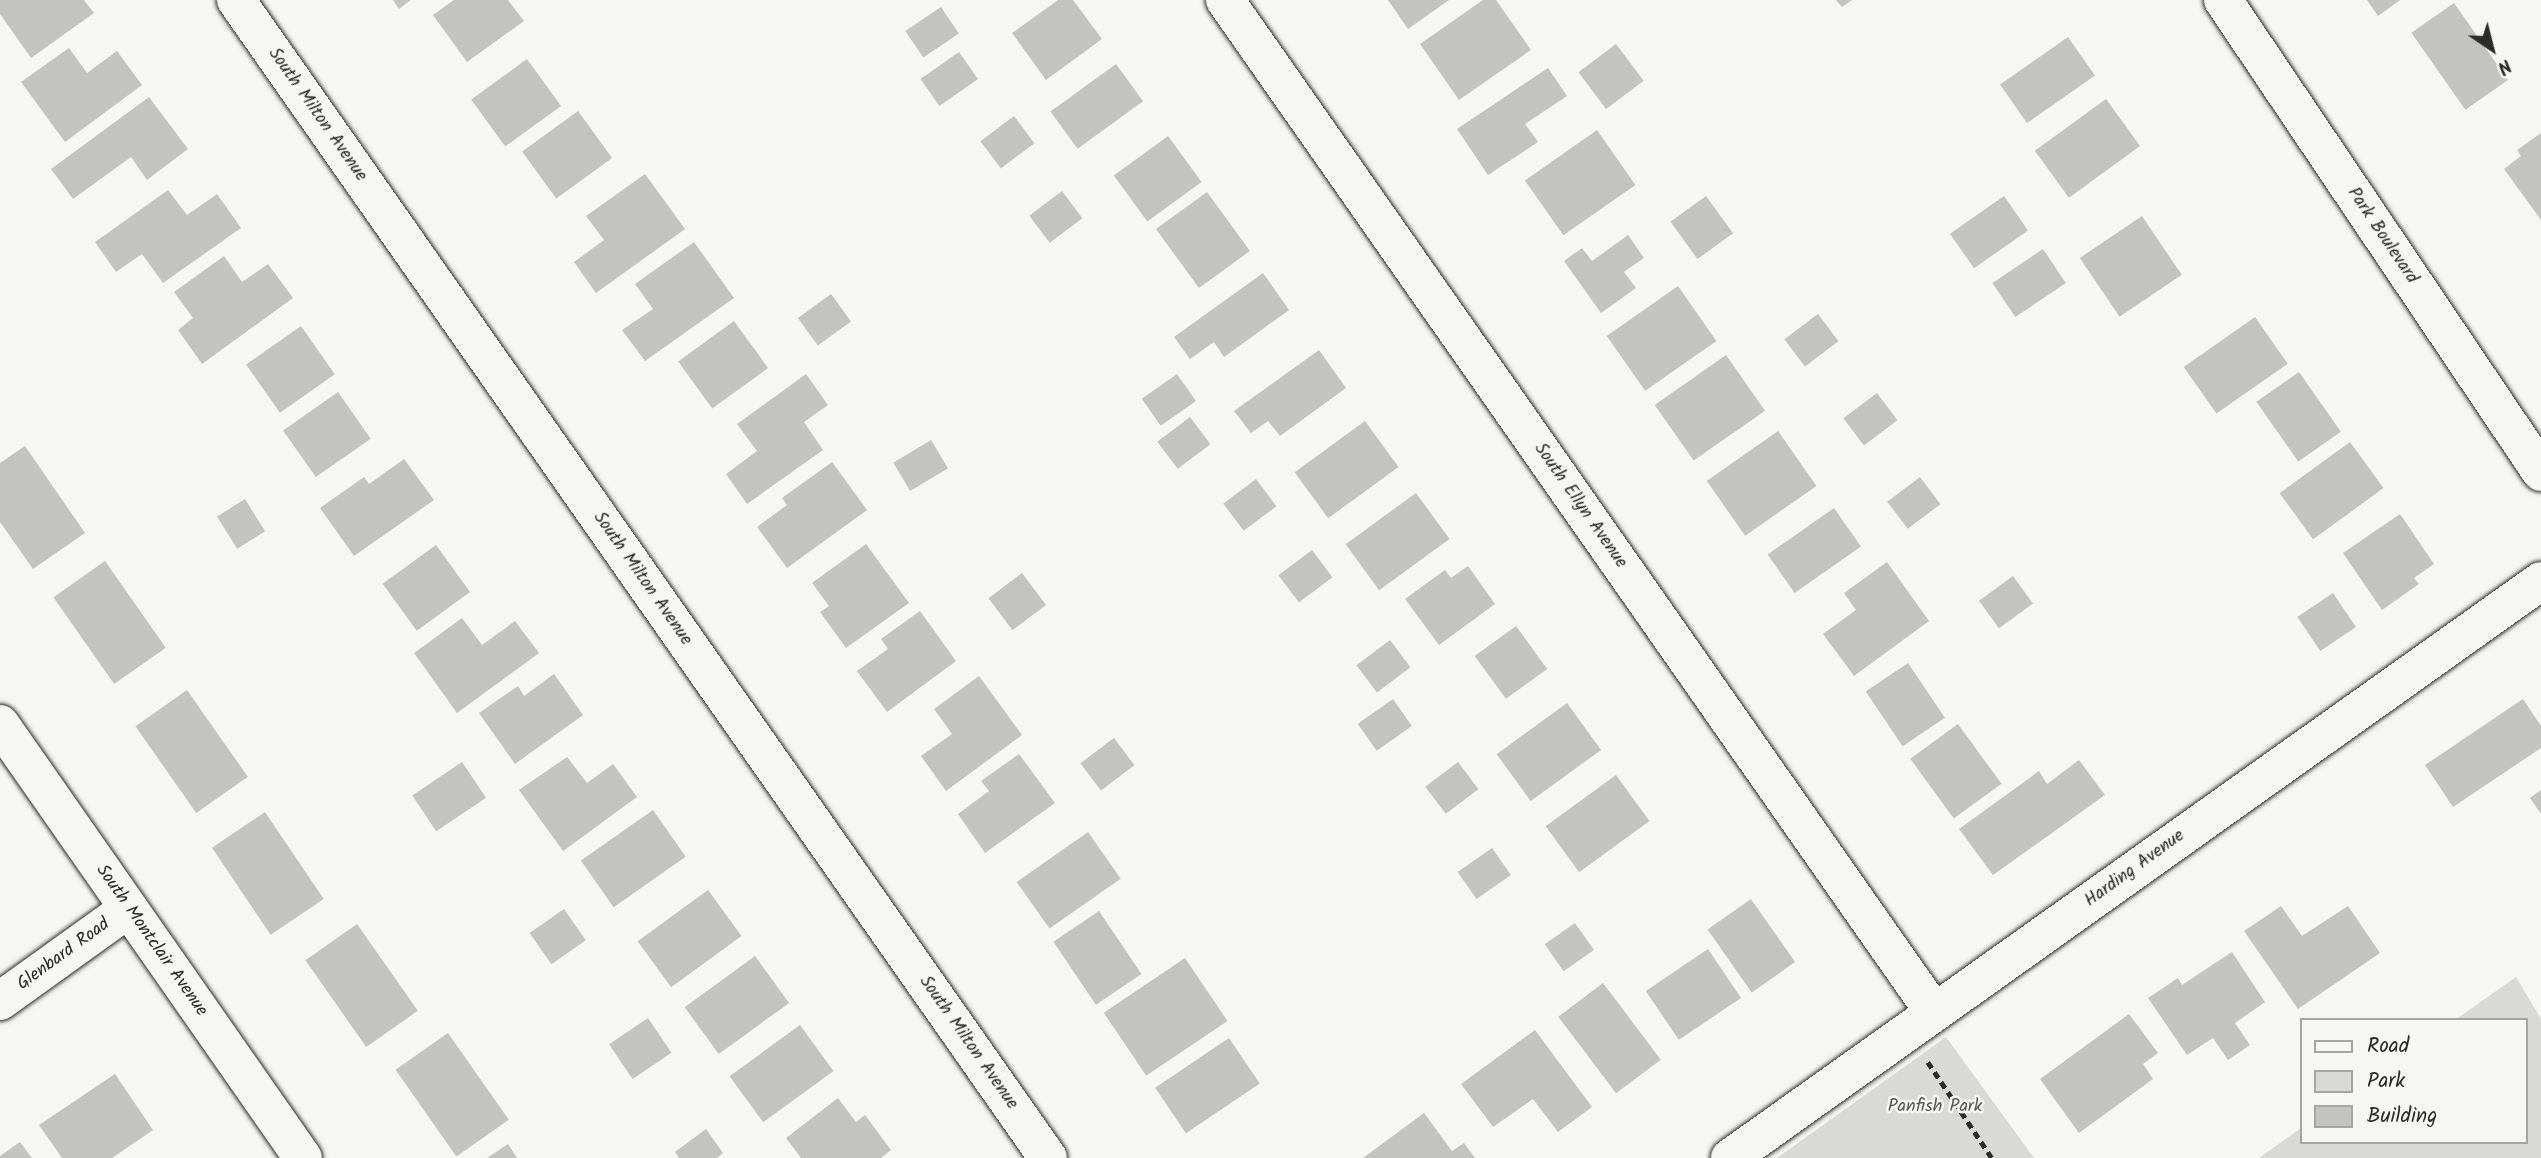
<!DOCTYPE html>
<style>
body{margin:0}
#map{position:relative;width:2541px;height:1158px;overflow:hidden;background:#f6f6f2;font-family:Kalam,sans-serif}
div>[style]{position:absolute}
.green>*{inset:0;background:#d9d9d5}
.building>*{inset:0;background:#c3c3c0;transform-origin:0 0}
.path>*{height:4.5px;margin-top:-2.25px;transform-origin:0;background:repeating-linear-gradient(90deg,#2b2b2b 0 7px,transparent 0 12px)}
.roads{filter:drop-shadow(0 0 2px #2b2b2b) drop-shadow(0 0 2px #2b2b2b)}
.minor>*{height:38px;margin:-19px;padding:0 19px;transform-origin:19px;border-radius:19px;background:#f6f6f2}
span{translate:-50% -50%;white-space:nowrap;text-align:center;line-height:1.15;-webkit-text-stroke:5px #f6f6f2;paint-order:stroke}
.street-label{font-size:18px;color:#2b2b2b}
.park-label{font-size:18px;color:#565656}
.legend{position:absolute;left:2300px;top:1018px;width:228px;height:126px;box-sizing:border-box;background:#f6f6f2;border:2px solid #a5a5a2;margin:0;padding:9px 12px;list-style:none;font-size:21px;color:#2b2b2b}
.legend li{display:flex;align-items:center;gap:14px;height:35px}
.legend b{width:35px;border:2px solid #a5a5a2}
.north{position:absolute;left:2457px;top:14px;width:70px;height:70px;-webkit-text-stroke:5px #f6f6f2;paint-order:stroke;rotate:145deg;font-size:19px;font-weight:700;line-height:28px;text-align:center;color:#2b2b2b}
.north::after{content:'';display:block;margin:auto;width:24px;height:32px;background:#2b2b2b;clip-path:polygon(50% 0,100% 100%,50% 72%,0 100%)}
</style>
<div id="map">
<div class="green">
<div style="clip-path:polygon(2516px 977px,2541px 1019px,2541px 1158px,2259px 1158px,2301px 1128px,2301px 1142px,2525px 1142px,2525px 1020px,2455px 1020px)"></div>
<div style="clip-path:polygon(1946px 1037px,2034px 1158px,1777px 1158px)"></div>
</div>
<div class="building">
<div style="clip-path:polygon(0 0,84px 0,94px 13px,31px 58px,0 14px)"></div>
<div style="clip-path:polygon(393px 0,411px 0,399px 9px)"></div>
<div style="clip-path:polygon(454px 0,508px 0,524px 21px,467px 62px,433px 15px)"></div>
<div style="clip-path:polygon(1058px 0,1073px 0,1102px 39px,1046px 80px,1012px 33px)"></div>
<div style="clip-path:polygon(1388px 0,1449px 0,1408px 29px)"></div>
<div style="clip-path:polygon(1483px 0,1496px 0,1531px 50px,1459px 100px,1420px 44px)"></div>
<div style="clip-path:polygon(1836px 0,1852px 0,1842px 7px)"></div>
<div style="clip-path:polygon(2367px 0,2400px 0,2378px 16px)"></div>
<div style="left:2454px;top:3px;width:94px;height:52px;rotate:55deg"></div>
<div style="left:941px;top:7px;width:32px;height:43px;rotate:56deg"></div>
<div style="left:2068px;top:37px;width:47px;height:83px;rotate:55deg"></div>
<div style="left:1616px;top:44px;width:46px;height:47px;rotate:53deg"></div>
<div style="clip-path:polygon(69px 48px,87px 73px,117px 51px,142px 85px,65px 142px,21px 82px)"></div>
<div style="left:959px;top:52px;width:33px;height:47px;rotate:55deg"></div>
<div style="left:527px;top:59px;width:58px;height:69px;rotate:54deg"></div>
<div style="left:1116px;top:64px;width:46px;height:81px;rotate:54deg"></div>
<div style="clip-path:polygon(1548px 68px,1567px 96px,1525px 124px,1538px 142px,1488px 175px,1457px 129px)"></div>
<div style="clip-path:polygon(149px 97px,188px 149px,147px 180px,131px 157px,73px 199px,51px 169px)"></div>
<div style="left:2106px;top:99px;width:58px;height:88px;rotate:54deg"></div>
<div style="left:578px;top:111px;width:58px;height:69px;rotate:54deg"></div>
<div style="left:1014px;top:116px;width:34px;height:42px;rotate:53deg"></div>
<div style="left:1597px;top:130px;width:67px;height:88px;rotate:55deg"></div>
<div style="clip-path:polygon(2541px 133px,2541px 220px,2504px 169px,2521px 156px,2517px 150px)"></div>
<div style="left:1168px;top:136px;width:57px;height:67px;rotate:54deg"></div>
<div style="clip-path:polygon(645px 174px,685px 229px,596px 293px,574px 262px,604px 240px,586px 216px)"></div>
<div style="clip-path:polygon(168px 190px,187px 215px,217px 194px,241px 228px,163px 283px,142px 254px,116px 272px,95px 242px)"></div>
<div style="left:1062px;top:191px;width:34px;height:41px;rotate:53deg"></div>
<div style="left:1207px;top:192px;width:73px;height:63px;rotate:54deg"></div>
<div style="left:1706px;top:196px;width:46px;height:44px;rotate:54deg"></div>
<div style="left:2004px;top:196px;width:42px;height:66px;rotate:55deg"></div>
<div style="left:2142px;top:216px;width:71px;height:75px;rotate:56deg"></div>
<div style="clip-path:polygon(1628px 235px,1644px 258px,1624px 272px,1636px 288px,1601px 313px,1564px 261px,1582px 248px,1592px 261px)"></div>
<div style="clip-path:polygon(694px 242px,734px 298px,645px 361px,622px 330px,653px 309px,635px 284px)"></div>
<div style="left:2043px;top:249px;width:41px;height:61px;rotate:56deg"></div>
<div style="clip-path:polygon(224px 256px,242px 282px,268px 264px,293px 298px,202px 364px,178px 330px,193px 318px,174px 292px)"></div>
<div style="clip-path:polygon(1263px 273px,1289px 310px,1224px 357px,1214px 342px,1190px 359px,1174px 337px)"></div>
<div style="left:1678px;top:286px;width:67px;height:87px;rotate:55deg"></div>
<div style="left:831px;top:294px;width:34px;height:41px;rotate:54deg"></div>
<div style="left:1818px;top:314px;width:34px;height:42px;rotate:53deg"></div>
<div style="left:2255px;top:317px;width:57px;height:87px;rotate:55deg"></div>
<div style="left:734px;top:321px;width:58px;height:69px;rotate:54deg"></div>
<div style="left:301px;top:326px;width:59px;height:67px;rotate:55deg"></div>
<div style="clip-path:polygon(1319px 350px,1346px 388px,1280px 436px,1268px 421px,1251px 433px,1234px 411px)"></div>
<div style="left:1726px;top:355px;width:68px;height:87px;rotate:55deg"></div>
<div style="left:2299px;top:372px;width:73px;height:52px;rotate:55deg"></div>
<div style="clip-path:polygon(806px 374px,828px 405px,804px 422px,823px 450px,747px 504px,726px 474px,757px 451px,737px 424px)"></div>
<div style="left:1177px;top:374px;width:33px;height:43px;rotate:55deg"></div>
<div style="left:338px;top:392px;width:57px;height:67px;rotate:55deg"></div>
<div style="left:1877px;top:393px;width:34px;height:42px;rotate:53deg"></div>
<div style="left:1190px;top:417px;width:34px;height:41px;rotate:53deg"></div>
<div style="left:1365px;top:421px;width:57px;height:87px;rotate:54deg"></div>
<div style="left:1778px;top:431px;width:67px;height:87px;rotate:55deg"></div>
<div style="left:931px;top:440px;width:33px;height:44px;rotate:59deg"></div>
<div style="left:2350px;top:442px;width:57px;height:87px;rotate:54deg"></div>
<div style="clip-path:polygon(25px 446px,85px 533px,33px 569px,0 522px,0 463px)"></div>
<div style="clip-path:polygon(404px 459px,434px 500px,354px 556px,320px 508px,364px 477px,369px 484px)"></div>
<div style="clip-path:polygon(832px 462px,867px 510px,787px 568px,757px 527px,787px 505px,782px 498px)"></div>
<div style="left:1920px;top:477px;width:34px;height:41px;rotate:53deg"></div>
<div style="left:1256px;top:479px;width:34px;height:41px;rotate:53deg"></div>
<div style="left:1416px;top:493px;width:57px;height:87px;rotate:54deg"></div>
<div style="left:245px;top:499px;width:38px;height:33px;rotate:58deg"></div>
<div style="left:1834px;top:508px;width:47px;height:81px;rotate:55deg"></div>
<div style="clip-path:polygon(2400px 514px,2434px 564px,2414px 578px,2419px 584px,2382px 610px,2343px 553px)"></div>
<div style="clip-path:polygon(866px 544px,909px 603px,846px 648px,820px 612px,829px 606px,812px 583px)"></div>
<div style="left:436px;top:545px;width:58px;height:66px;rotate:54deg"></div>
<div style="left:1312px;top:550px;width:34px;height:42px;rotate:53deg"></div>
<div style="left:105px;top:561px;width:106px;height:63px;rotate:55deg"></div>
<div style="clip-path:polygon(1887px 562px,1929px 621px,1854px 676px,1823px 634px,1856px 610px,1844px 593px)"></div>
<div style="clip-path:polygon(1468px 566px,1495px 604px,1439px 645px,1405px 599px,1445px 570px,1451px 578px)"></div>
<div style="left:1022px;top:573px;width:40px;height:42px;rotate:53deg"></div>
<div style="left:2013px;top:576px;width:34px;height:42px;rotate:54deg"></div>
<div style="left:2333px;top:593px;width:41px;height:43px;rotate:56deg"></div>
<div style="clip-path:polygon(920px 611px,956px 661px,887px 712px,857px 671px,888px 649px,881px 639px)"></div>
<div style="clip-path:polygon(462px 618px,482px 645px,515px 621px,539px 653px,457px 713px,414px 653px)"></div>
<div style="left:1516px;top:626px;width:53px;height:51px;rotate:54deg"></div>
<div style="left:1390px;top:640px;width:34px;height:42px;rotate:53deg"></div>
<div style="left:1908px;top:663px;width:66px;height:51px;rotate:56deg"></div>
<div style="clip-path:polygon(554px 674px,583px 715px,515px 764px,479px 713px,518px 686px,524px 696px)"></div>
<div style="clip-path:polygon(979px 676px,1022px 735px,946px 791px,921px 756px,952px 734px,934px 709px)"></div>
<div style="left:187px;top:690px;width:106px;height:63px;rotate:55deg"></div>
<div style="left:1393px;top:699px;width:33px;height:43px;rotate:55deg"></div>
<div style="clip-path:polygon(2523px 699px,2541px 726px,2541px 748px,2453px 807px,2425px 765px)"></div>
<div style="left:1567px;top:703px;width:58px;height:87px;rotate:54deg"></div>
<div style="left:1958px;top:724px;width:74px;height:59px;rotate:54deg"></div>
<div style="left:1114px;top:738px;width:34px;height:42px;rotate:53deg"></div>
<div style="clip-path:polygon(1019px 754px,1055px 803px,985px 853px,958px 814px,989px 791px,981px 781px)"></div>
<div style="clip-path:polygon(567px 757px,587px 783px,613px 764px,637px 797px,563px 851px,519px 790px)"></div>
<div style="clip-path:polygon(2079px 760px,2105px 795px,1993px 875px,1959px 829px,2039px 771px,2047px 784px)"></div>
<div style="left:462px;top:762px;width:43px;height:60px;rotate:56deg"></div>
<div style="left:1458px;top:762px;width:34px;height:41px;rotate:53deg"></div>
<div style="left:1616px;top:775px;width:57px;height:87px;rotate:54deg"></div>
<div style="clip-path:polygon(2541px 790px,2541px 814px,2530px 798px)"></div>
<div style="left:653px;top:810px;width:57px;height:88px;rotate:55deg"></div>
<div style="left:265px;top:812px;width:105px;height:64px;rotate:56deg"></div>
<div style="left:1088px;top:832px;width:57px;height:87px;rotate:55deg"></div>
<div style="left:1492px;top:848px;width:33px;height:42px;rotate:55deg"></div>
<div style="left:708px;top:890px;width:57px;height:87px;rotate:54deg"></div>
<div style="left:1751px;top:899px;width:77px;height:53px;rotate:55deg"></div>
<div style="clip-path:polygon(2281px 906px,2302px 936px,2348px 906px,2380px 953px,2298px 1009px,2244px 931px)"></div>
<div style="left:564px;top:909px;width:38px;height:42px;rotate:55deg"></div>
<div style="left:1099px;top:911px;width:76px;height:55px;rotate:56deg"></div>
<div style="left:1575px;top:923px;width:33px;height:37px;rotate:55deg"></div>
<div style="left:357px;top:924px;width:106px;height:63px;rotate:55deg"></div>
<div style="left:1708px;top:949px;width:59px;height:75px;rotate:56deg"></div>
<div style="clip-path:polygon(2232px 952px,2265px 1002px,2235px 1023px,2250px 1045px,2228px 1060px,2213px 1038px,2187px 1055px,2148px 998px,2178px 978px,2182px 985px)"></div>
<div style="left:755px;top:956px;width:58px;height:87px;rotate:54deg"></div>
<div style="left:1185px;top:958px;width:76px;height:98px;rotate:56deg"></div>
<div style="left:1603px;top:983px;width:96px;height:56px;rotate:53deg"></div>
<div style="clip-path:polygon(2129px 1014px,2158px 1053px,2143px 1064px,2153px 1079px,2079px 1133px,2040px 1079px)"></div>
<div style="left:648px;top:1018px;width:42px;height:47px;rotate:56deg"></div>
<div style="left:800px;top:1025px;width:57px;height:87px;rotate:54deg"></div>
<div style="clip-path:polygon(1535px 1030px,1592px 1107px,1558px 1132px,1533px 1099px,1493px 1127px,1461px 1084px)"></div>
<div style="left:448px;top:1033px;width:106px;height:64px;rotate:55deg"></div>
<div style="left:1229px;top:1038px;width:55px;height:89px;rotate:56deg"></div>
<div style="clip-path:polygon(115px 1074px,153px 1130px,112px 1158px,62px 1158px,39px 1125px)"></div>
<div style="clip-path:polygon(838px 1098px,856px 1122px,865px 1115px,891px 1150px,881px 1158px,801px 1158px,786px 1138px)"></div>
<div style="clip-path:polygon(1424px 1113px,1452px 1151px,1464px 1143px,1475px 1158px,1363px 1158px)"></div>
<div style="clip-path:polygon(706px 1129px,723px 1153px,717px 1158px,679px 1158px,675px 1152px)"></div>
<div style="clip-path:polygon(20px 1142px,32px 1158px,0 1158px,0 1156px)"></div>
<div style="clip-path:polygon(508px 1144px,517px 1158px,487px 1158px)"></div>
</div>
<div class="path">
<div style="left:1928px;top:1062px;width:115px;rotate:56.3deg"></div>
</div>
<div class="roads">
<div class="minor">
<div style="left:236px;top:0;width:1414px;rotate:54.96deg"></div>
<div style="left:1225px;top:0;width:1236px;rotate:54.99deg"></div>
<div style="left:2223px;top:0;width:569px;rotate:56.03deg"></div>
<div style="left:0;top:724px;width:529px;rotate:55.08deg"></div>
<div style="left:0;top:1001px;width:158px;rotate:-35.7deg"></div>
<div style="left:1730px;top:1158px;width:995px;rotate:-35.43deg"></div>
</div>
</div>
<div class="street-label">
<span style="left:317px;top:115px;rotate:55deg">South Milton Avenue</span>
<span style="left:2382px;top:236px;rotate:56deg">Park Boulevard</span>
<span style="left:1580px;top:506px;rotate:55deg">South Ellyn Avenue</span>
<span style="left:642px;top:579px;rotate:55deg">South Milton Avenue</span>
<span style="left:2135px;top:869px;rotate:-36deg">Harding Avenue</span>
<span style="left:151px;top:941px;rotate:55deg">South Montclair Avenue</span>
<span style="left:64px;top:955px;rotate:-36deg">Glenbard Road</span>
<span style="left:968px;top:1043px;rotate:55deg">South Milton Avenue</span>
</div>
<div class="park-label">
<span style="left:1935px;top:1107px">Panfish Park</span>
</div>
<ul class="legend">
<li><b style="height:9px;background:#f6f6f2"></b>Road</li>
<li><b style="height:19px;background:#d9d9d5"></b>Park</li>
<li><b style="height:19px;background:#c3c3c0"></b>Building</li>
</ul>
<div class="north">N</div>
</div>
